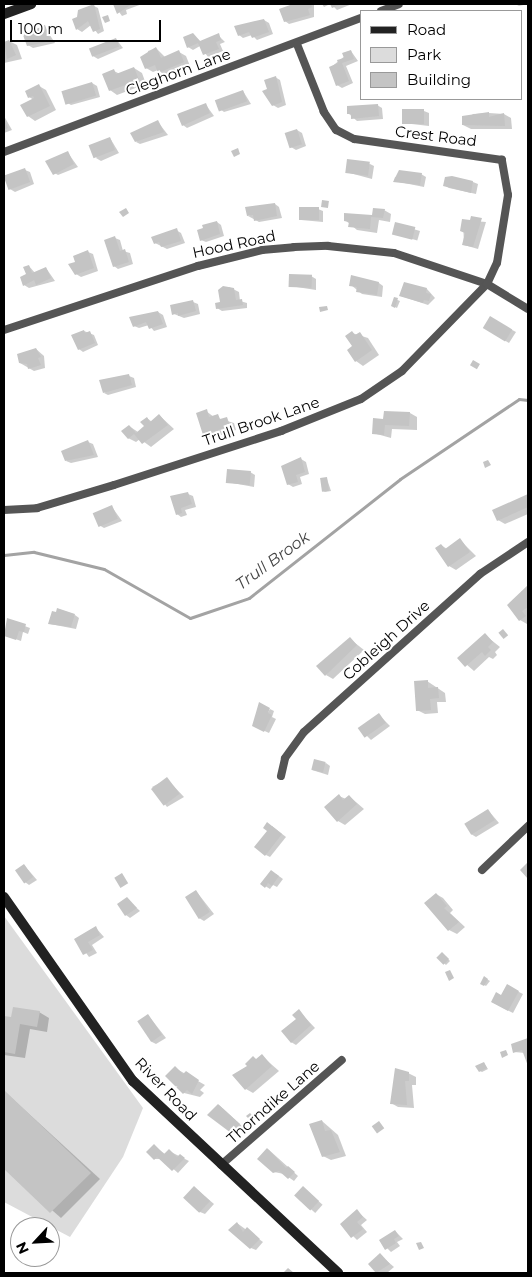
<!DOCTYPE html>
<style>
body{margin:0}
#map{position:relative;width:532px;height:1277px;overflow:hidden;background:#fff;font-family:Montserrat,sans-serif}
div>[style]{position:absolute}
.green>*{inset:0;background:#dcdcdc}
.shadow>*{inset:0;background:#0003;transform-origin:0 0}
.stream>*{height:3px;margin:-1.5px;padding:0 1.5px;transform-origin:1.5px;border-radius:1.5px;background:#a3a3a3}
.building>*{inset:0;background:#c4c4c4;transform-origin:0 0}
.street>*{height:8px;margin:-4px;padding:0 4px;transform-origin:4px;border-radius:4px;background:#555}
.secondary>*{height:10px;margin:-5px;padding:0 5px;transform-origin:5px;border-radius:5px;background:#222}
span{translate:-50% -50%;white-space:nowrap;text-align:center;line-height:1.15;-webkit-text-stroke:4px #fff;paint-order:stroke}
.street-label{font-size:15px;color:#000}
.water-label{font-size:16px;color:#444;font-style:italic}
.frame{position:absolute;inset:0;border:5px solid #000;pointer-events:none}
.legend{position:absolute;left:360px;top:10px;width:162px;height:90px;box-sizing:border-box;background:#fff;border:1px solid #999;margin:0;padding:6px 9px;list-style:none;font-size:15px;color:#000}
.legend li{display:flex;align-items:center;gap:10px;height:25px}
.legend b{width:25px;border:1px solid #999}
.north{position:absolute;left:10px;top:1217px;width:50px;height:50px;box-sizing:border-box;background:#fff;border:1px solid #999;border-radius:50%;rotate:245deg;font-size:14px;font-weight:700;line-height:20px;text-align:center;color:#000}
.north::after{content:'';display:block;margin:auto;width:18px;height:22px;background:#000;clip-path:polygon(50% 0,100% 100%,50% 72%,0 100%)}
.scale{position:absolute;left:10px;top:20px;width:151px;height:22px;box-sizing:border-box;border:2px solid #000;border-top:0;padding-left:6px;font-size:15px;line-height:18px;white-space:nowrap;color:#000;-webkit-text-stroke:4px #fff;paint-order:stroke}
</style>
<div id="map">
<div class="green">
<div style="clip-path:polygon(4px 916px,143px 1108px,123px 1157px,70px 1237px,4px 1202px)"></div>
</div>
<div class="shadow">
<div style="clip-path:polygon(142px 4px,126px 10px,127px 14px,122px 16px,114px 5px)"></div>
<div style="clip-path:polygon(296px 4px,314px 4px,314px 17px,289px 24px,285px 21px,280px 10px)"></div>
<div style="clip-path:polygon(322px 4px,326px 4px,328px 5px,324px 7px)"></div>
<div style="clip-path:polygon(331px 4px,352px 4px,337px 10px)"></div>
<div style="clip-path:polygon(515px 4px,528px 4px,519px 6px)"></div>
<div style="clip-path:polygon(94px 6px,98px 8px,104px 31px,98px 34px,91px 25px,82px 32px,77px 29px)"></div>
<div style="clip-path:polygon(264px 20px,269px 23px,273px 34px,257px 40px,252px 35px,243px 38px,239px 35px)"></div>
<div style="clip-path:polygon(44px 26px,55px 43px,33px 48px,28px 45px)"></div>
<div style="clip-path:polygon(192px 34px,201px 42px,218px 35px,225px 42px,220px 44px,223px 51px,208px 57px,200px 46px,193px 50px,188px 47px)"></div>
<div style="clip-path:polygon(116px 39px,123px 48px,98px 59px,93px 56px)"></div>
<div style="clip-path:polygon(9px 41px,17px 45px,22px 59px,4px 63px,4px 43px)"></div>
<div style="clip-path:polygon(156px 48px,165px 57px,179px 52px,186px 56px,190px 66px,166px 76px,158px 70px,153px 72px,146px 68px,148px 51px)"></div>
<div style="clip-path:polygon(351px 51px,358px 61px,346px 66px,353px 83px,342px 88px,337px 85px,330px 68px)"></div>
<div style="clip-path:polygon(134px 68px,142px 73px,146px 84px,117px 95px,110px 90px,114px 71px,120px 74px)"></div>
<div style="clip-path:polygon(275px 77px,280px 80px,286px 105px,278px 108px,273px 105px,269px 90px)"></div>
<div style="clip-path:polygon(92px 83px,97px 86px,100px 97px,71px 105px,66px 102px)"></div>
<div style="clip-path:polygon(39px 86px,46px 90px,56px 110px,35px 121px,28px 116px,34px 100px,29px 97px)"></div>
<div style="clip-path:polygon(243px 91px,251px 104px,224px 112px,220px 109px)"></div>
<div style="clip-path:polygon(206px 105px,214px 116px,187px 128px,183px 125px)"></div>
<div style="clip-path:polygon(377px 105px,382px 108px,383px 119px,357px 121px,348px 113px)"></div>
<div style="clip-path:polygon(424px 111px,429px 113px,429px 126px,403px 123px)"></div>
<div style="clip-path:polygon(489px 113px,504px 114px,511px 118px,512px 129px,471px 129px,463px 125px,473px 114px)"></div>
<div style="clip-path:polygon(4px 116px,12px 130px,4px 133px)"></div>
<div style="clip-path:polygon(158px 122px,168px 135px,140px 144px,136px 142px)"></div>
<div style="clip-path:polygon(297px 130px,302px 133px,306px 146px,296px 150px,291px 147px)"></div>
<div style="clip-path:polygon(110px 138px,119px 153px,101px 161px,96px 158px)"></div>
<div style="clip-path:polygon(68px 153px,78px 167px,58px 175px,53px 172px)"></div>
<div style="clip-path:polygon(370px 164px,374px 166px,372px 179px,346px 172px)"></div>
<div style="clip-path:polygon(25px 170px,30px 172px,34px 184px,15px 192px,10px 189px)"></div>
<div style="clip-path:polygon(421px 174px,426px 177px,424px 187px,394px 181px,395px 177px)"></div>
<div style="clip-path:polygon(446px 178px,473px 182px,478px 184px,476px 194px,449px 188px,444px 185px)"></div>
<div style="clip-path:polygon(275px 204px,279px 207px,282px 218px,259px 222px,248px 216px)"></div>
<div style="clip-path:polygon(318px 209px,323px 211px,323px 222px,301px 220px)"></div>
<div style="clip-path:polygon(384px 210px,391px 214px,390px 222px,379px 220px,377px 233px,357px 230px,345px 220px,346px 214px,371px 216px)"></div>
<div style="clip-path:polygon(463px 220px,486px 222px,478px 249px,464px 245px)"></div>
<div style="clip-path:polygon(217px 222px,221px 225px,224px 236px,206px 242px,201px 240px)"></div>
<div style="left:396px;top:224px;width:25px;height:10px;rotate:16deg"></div>
<div style="clip-path:polygon(176px 230px,181px 233px,185px 243px,167px 249px,155px 243px)"></div>
<div style="clip-path:polygon(115px 238px,120px 240px,123px 251px,130px 253px,133px 264px,118px 269px,114px 266px)"></div>
<div style="clip-path:polygon(88px 252px,93px 254px,98px 271px,81px 277px,76px 274px,76px 262px)"></div>
<div style="clip-path:polygon(29px 266px,35px 273px,46px 268px,55px 281px,29px 288px,24px 285px)"></div>
<div style="clip-path:polygon(311px 276px,316px 279px,316px 290px,290px 286px)"></div>
<div style="clip-path:polygon(379px 283px,383px 286px,382px 297px,362px 294px,351px 285px)"></div>
<div style="clip-path:polygon(229px 287px,239px 292px,240px 301px,247px 303px,247px 308px,222px 311px,217px 308px,221px 303px,223px 288px)"></div>
<div style="clip-path:polygon(427px 289px,435px 298px,428px 305px,401px 296px)"></div>
<div style="clip-path:polygon(395px 299px,400px 301px,397px 308px,393px 306px)"></div>
<div style="clip-path:polygon(193px 302px,198px 304px,200px 314px,184px 318px,174px 314px)"></div>
<div style="clip-path:polygon(158px 312px,163px 315px,167px 327px,154px 331px,149px 325px,139px 328px,134px 326px)"></div>
<div style="clip-path:polygon(490px 318px,516px 332px,509px 343px,504px 340px)"></div>
<div style="clip-path:polygon(84px 331px,94px 335px,98px 345px,83px 352px,79px 349px)"></div>
<div style="clip-path:polygon(352px 333px,368px 338px,379px 355px,363px 366px,356px 361px)"></div>
<div style="clip-path:polygon(36px 349px,44px 356px,45px 368px,34px 371px,20px 363px)"></div>
<div style="clip-path:polygon(129px 376px,134px 378px,136px 387px,108px 395px,104px 393px)"></div>
<div style="clip-path:polygon(206px 411px,214px 417px,234px 423px,236px 430px,212px 438px,204px 434px)"></div>
<div style="clip-path:polygon(410px 413px,417px 417px,417px 430px,392px 429px,391px 438px,373px 433px,385px 420px)"></div>
<div style="clip-path:polygon(160px 416px,174px 429px,151px 447px,140px 439px,136px 442px,128px 438px,129px 426px,138px 432px,145px 427px,147px 418px,152px 422px)"></div>
<div style="clip-path:polygon(88px 442px,93px 444px,98px 457px,71px 463px,66px 461px)"></div>
<div style="clip-path:polygon(301px 459px,306px 462px,309px 474px,300px 477px,302px 484px,293px 487px,288px 484px)"></div>
<div style="clip-path:polygon(250px 472px,255px 475px,254px 487px,227px 482px)"></div>
<div style="clip-path:polygon(327px 479px,331px 491px,325px 492px,323px 491px)"></div>
<div style="clip-path:polygon(188px 494px,193px 496px,196px 507px,185px 510px,187px 515px,181px 517px,177px 514px)"></div>
<div style="clip-path:polygon(528px 495px,528px 514px,505px 524px,498px 520px)"></div>
<div style="clip-path:polygon(112px 507px,122px 521px,104px 528px,99px 525px)"></div>
<div style="clip-path:polygon(460px 540px,476px 556px,456px 570px,449px 566px,441px 545px,447px 549px)"></div>
<div style="clip-path:polygon(528px 588px,528px 623px,527px 624px,520px 620px,521px 592px)"></div>
<div style="clip-path:polygon(75px 615px,79px 618px,76px 629px,50px 624px)"></div>
<div style="clip-path:polygon(8px 620px,30px 628px,28px 634px,23px 632px,21px 641px,4px 635px)"></div>
<div style="clip-path:polygon(485px 635px,500px 647px,495px 652px,497px 655px,493px 659px,489px 657px,474px 671px,459px 658px)"></div>
<div style="clip-path:polygon(350px 639px,364px 650px,333px 679px,326px 675px)"></div>
<div style="clip-path:polygon(427px 681px,445px 693px,446px 702px,437px 702px,438px 713px,425px 714px,417px 710px)"></div>
<div style="clip-path:polygon(270px 709px,274px 711px,272px 717px,276px 719px,269px 733px,258px 728px)"></div>
<div style="clip-path:polygon(379px 715px,390px 726px,371px 740px,360px 729px)"></div>
<div style="clip-path:polygon(326px 763px,330px 766px,328px 775px,312px 770px)"></div>
<div style="clip-path:polygon(167px 779px,184px 797px,167px 807px,152px 787px)"></div>
<div style="clip-path:polygon(339px 796px,346px 799px,349px 796px,364px 809px,345px 825px,338px 821px)"></div>
<div style="clip-path:polygon(488px 810px,499px 823px,476px 837px,471px 834px)"></div>
<div style="clip-path:polygon(272px 826px,286px 837px,270px 857px,266px 855px)"></div>
<div style="clip-path:polygon(24px 865px,37px 880px,29px 885px,25px 882px)"></div>
<div style="clip-path:polygon(276px 874px,283px 879px,277px 887px,273px 885px,270px 889px,262px 884px)"></div>
<div style="clip-path:polygon(196px 891px,214px 914px,204px 921px,199px 918px)"></div>
<div style="clip-path:polygon(436px 894px,443px 898px,453px 910px,450px 913px,465px 927px,457px 934px,449px 930px)"></div>
<div style="clip-path:polygon(127px 899px,140px 911px,130px 918px,126px 915px)"></div>
<div style="clip-path:polygon(96px 928px,104px 937px,92px 945px,97px 953px,89px 957px,76px 939px)"></div>
<div style="clip-path:polygon(444px 955px,450px 961px,446px 965px,438px 958px)"></div>
<div style="clip-path:polygon(485px 978px,490px 981px,486px 986px,481px 983px)"></div>
<div style="clip-path:polygon(507px 986px,523px 994px,513px 1013px,492px 1002px,502px 997px)"></div>
<div style="clip-path:polygon(299px 1011px,315px 1028px,296px 1045px,291px 1042px)"></div>
<div style="clip-path:polygon(39px 1012px,49px 1018px,47px 1032px,30px 1029px,25px 1058px,4px 1055px,4px 1017px,12px 1019px)"></div>
<div style="clip-path:polygon(148px 1015px,166px 1038px,156px 1044px,152px 1042px)"></div>
<div style="clip-path:polygon(528px 1039px,528px 1062px,525px 1053px,514px 1052px,512px 1045px)"></div>
<div style="clip-path:polygon(262px 1056px,279px 1071px,253px 1093px,246px 1089px,242px 1072px)"></div>
<div style="clip-path:polygon(484px 1063px,488px 1069px,482px 1072px,480px 1071px)"></div>
<div style="clip-path:polygon(175px 1068px,205px 1085px,200px 1090px,204px 1093px,200px 1097px,184px 1093px)"></div>
<div style="clip-path:polygon(408px 1073px,416px 1077px,416px 1085px,412px 1085px,414px 1108px,398px 1107px,391px 1103px)"></div>
<div style="clip-path:polygon(4px 1091px,100px 1179px,61px 1218px,4px 1168px)"></div>
<div style="clip-path:polygon(219px 1105px,243px 1127px,236px 1135px,231px 1132px)"></div>
<div style="clip-path:polygon(322px 1121px,338px 1135px,346px 1156px,331px 1160px,323px 1156px)"></div>
<div style="clip-path:polygon(154px 1146px,165px 1154px,169px 1151px,189px 1161px,178px 1173px,162px 1159px,155px 1159px)"></div>
<div style="clip-path:polygon(268px 1149px,298px 1176px,294px 1181px,284px 1174px,274px 1172px)"></div>
<div style="clip-path:polygon(194px 1187px,214px 1204px,205px 1214px,200px 1212px)"></div>
<div style="left:304px;top:1188px;width:25px;height:11px;rotate:42deg"></div>
<div style="clip-path:polygon(357px 1211px,367px 1220px,361px 1225px,367px 1232px,357px 1240px,341px 1224px)"></div>
<div style="clip-path:polygon(237px 1223px,263px 1242px,256px 1250px,251px 1248px)"></div>
<div style="clip-path:polygon(395px 1231px,403px 1239px,397px 1242px,400px 1246px,391px 1252px,380px 1241px)"></div>
<div style="clip-path:polygon(380px 1255px,394px 1267px,387px 1273px,378px 1273px,370px 1264px)"></div>
</div>
<div class="stream">
<div style="left:4px;top:555px;width:30px;rotate:-6deg"></div>
<div style="left:34px;top:552px;width:72px;rotate:13.7deg"></div>
<div style="left:104px;top:569px;width:99px;rotate:29.7deg"></div>
<div style="left:190px;top:618px;width:62px;rotate:-18.7deg"></div>
<div style="left:249px;top:598px;width:192px;rotate:-38.2deg"></div>
<div style="left:400px;top:479px;width:143px;rotate:-33.9deg"></div>
<div style="left:519px;top:399px;width:9px;rotate:6deg"></div>
</div>
<div class="building">
<div style="clip-path:polygon(94px 4px,100px 29px,93px 32px,88px 21px,76px 30px,72px 19px,77px 17px,78px 10px)"></div>
<div style="clip-path:polygon(113px 4px,132px 4px,117px 14px)"></div>
<div style="clip-path:polygon(293px 4px,311px 4px,312px 7px,308px 9px,310px 15px,284px 22px,279px 9px)"></div>
<div style="clip-path:polygon(330px 4px,342px 4px,332px 8px)"></div>
<div style="clip-path:polygon(108px 15px,110px 21px,105px 23px,102px 17px)"></div>
<div style="clip-path:polygon(264px 19px,269px 32px,252px 38px,249px 32px,238px 36px,234px 26px)"></div>
<div style="clip-path:polygon(45px 25px,51px 41px,27px 46px,23px 35px)"></div>
<div style="clip-path:polygon(193px 33px,200px 41px,219px 33px,221px 40px,216px 42px,219px 49px,203px 55px,198px 43px,187px 48px,183px 37px)"></div>
<div style="left:116px;top:38px;width:9px;height:29px;rotate:69deg"></div>
<div style="clip-path:polygon(9px 40px,16px 55px,7px 59px,4px 42px)"></div>
<div style="clip-path:polygon(156px 47px,161px 58px,179px 50px,184px 62px,158px 73px,155px 65px,145px 69px,140px 57px)"></div>
<div style="clip-path:polygon(351px 50px,354px 59px,342px 63px,349px 81px,336px 86px,329px 67px,338px 63px,337px 60px,344px 58px,342px 53px)"></div>
<div style="clip-path:polygon(134px 67px,139px 80px,109px 91px,102px 74px,114px 69px,116px 74px)"></div>
<div style="clip-path:polygon(276px 76px,282px 102px,272px 106px,262px 91px,267px 89px,264px 80px)"></div>
<div style="left:92px;top:82px;width:14px;height:32px;rotate:73deg"></div>
<div style="clip-path:polygon(39px 84px,50px 106px,27px 117px,20px 105px,34px 98px,33px 96px,28px 98px,25px 91px)"></div>
<div style="left:243px;top:90px;width:12px;height:30px;rotate:70deg"></div>
<div style="clip-path:polygon(206px 103px,210px 113px,182px 126px,177px 114px)"></div>
<div style="clip-path:polygon(378px 104px,379px 116px,351px 119px,351px 114px,347px 114px,347px 106px)"></div>
<div style="left:402px;top:109px;width:22px;height:15px"></div>
<div style="clip-path:polygon(489px 112px,489px 117px,504px 113px,505px 126px,462px 125px,462px 116px)"></div>
<div style="clip-path:polygon(4px 118px,8px 128px,4px 130px)"></div>
<div style="clip-path:polygon(158px 120px,164px 132px,135px 142px,130px 133px)"></div>
<div style="left:297px;top:129px;width:16px;height:13px;rotate:72deg"></div>
<div style="left:110px;top:137px;width:14px;height:23px;rotate:69deg"></div>
<div style="clip-path:polygon(238px 148px,240px 154px,234px 157px,231px 151px)"></div>
<div style="clip-path:polygon(68px 151px,74px 164px,53px 175px,45px 161px)"></div>
<div style="left:347px;top:159px;width:23px;height:14px;rotate:7deg"></div>
<div style="left:25px;top:168px;width:15px;height:23px;rotate:70deg"></div>
<div style="clip-path:polygon(399px 170px,422px 173px,420px 185px,393px 182px)"></div>
<div style="clip-path:polygon(452px 176px,473px 181px,471px 193px,443px 186px,445px 177px)"></div>
<div style="left:322px;top:200px;width:7px;height:7px;rotate:8deg"></div>
<div style="clip-path:polygon(275px 203px,277px 216px,254px 221px,253px 215px,247px 216px,245px 207px)"></div>
<div style="left:319px;top:207px;width:13px;height:20px;rotate:90deg"></div>
<div style="clip-path:polygon(126px 208px,129px 213px,123px 217px,119px 212px)"></div>
<div style="clip-path:polygon(373px 208px,385px 209px,383px 218px,371px 217px,370px 229px,348px 227px,349px 222px,344px 221px,344px 213px,372px 215px)"></div>
<div style="clip-path:polygon(471px 216px,482px 218px,473px 247px,462px 245px,465px 233px,460px 231px,462px 219px,470px 220px)"></div>
<div style="clip-path:polygon(217px 221px,220px 234px,200px 241px,197px 230px,203px 228px,202px 225px)"></div>
<div style="left:395px;top:222px;width:21px;height:13px;rotate:14deg"></div>
<div style="clip-path:polygon(177px 228px,181px 241px,161px 247px,159px 242px,154px 244px,151px 237px)"></div>
<div style="clip-path:polygon(115px 236px,120px 251px,125px 249px,129px 262px,113px 267px,104px 240px)"></div>
<div style="clip-path:polygon(88px 250px,94px 268px,75px 275px,68px 264px,75px 262px,73px 256px)"></div>
<div style="clip-path:polygon(29px 265px,32px 273px,46px 267px,51px 278px,36px 285px,34px 280px,23px 286px,20px 277px,26px 274px,23px 267px)"></div>
<div style="left:289px;top:274px;width:23px;height:13px;rotate:2deg"></div>
<div style="clip-path:polygon(351px 275px,379px 282px,377px 295px,356px 292px,357px 287px,349px 286px)"></div>
<div style="clip-path:polygon(404px 282px,427px 288px,426px 293px,431px 294px,429px 301px,424px 300px,423px 303px,399px 296px)"></div>
<div style="clip-path:polygon(223px 286px,234px 288px,236px 300px,242px 299px,243px 305px,216px 309px,215px 303px,220px 302px,218px 290px)"></div>
<div style="clip-path:polygon(394px 297px,398px 298px,395px 308px,391px 306px)"></div>
<div style="clip-path:polygon(193px 300px,196px 311px,178px 316px,178px 313px,172px 315px,170px 305px)"></div>
<div style="clip-path:polygon(327px 306px,328px 310px,320px 312px,319px 307px)"></div>
<div style="clip-path:polygon(158px 311px,163px 324px,149px 329px,146px 322px,133px 327px,129px 317px)"></div>
<div style="left:490px;top:316px;width:26px;height:14px;rotate:31deg"></div>
<div style="clip-path:polygon(84px 330px,85px 333px,90px 331px,95px 343px,78px 350px,71px 335px)"></div>
<div style="clip-path:polygon(352px 331px,355px 335px,360px 332px,372px 350px,355px 362px,347px 350px,352px 346px,345px 336px)"></div>
<div style="clip-path:polygon(36px 348px,41px 357px,38px 358px,41px 365px,28px 369px,27px 364px,19px 363px,17px 354px)"></div>
<div style="left:473px;top:360px;width:8px;height:6px;rotate:30deg"></div>
<div style="clip-path:polygon(129px 374px,132px 385px,103px 393px,99px 380px)"></div>
<div style="clip-path:polygon(207px 409px,209px 417px,218px 414px,220px 419px,227px 417px,230px 426px,203px 435px,196px 413px)"></div>
<div style="clip-path:polygon(384px 411px,410px 412px,409px 426px,385px 425px,384px 435px,372px 434px,373px 418px,383px 419px)"></div>
<div style="clip-path:polygon(159px 414px,168px 425px,142px 444px,134px 434px,128px 439px,121px 431px,129px 425px,136px 433px,144px 426px,140px 422px,147px 417px,150px 422px)"></div>
<div style="clip-path:polygon(88px 440px,94px 455px,65px 461px,61px 451px)"></div>
<div style="clip-path:polygon(301px 457px,305px 472px,296px 475px,298px 482px,287px 485px,281px 466px)"></div>
<div style="clip-path:polygon(488px 460px,491px 465px,485px 468px,483px 462px)"></div>
<div style="left:227px;top:469px;width:24px;height:14px;rotate:5deg"></div>
<div style="left:327px;top:477px;width:14px;height:7px;rotate:82deg"></div>
<div style="clip-path:polygon(188px 492px,192px 504px,181px 508px,182px 513px,176px 515px,170px 496px)"></div>
<div style="clip-path:polygon(528px 494px,528px 507px,497px 521px,492px 510px)"></div>
<div style="left:112px;top:505px;width:15px;height:21px;rotate:67deg"></div>
<div style="clip-path:polygon(460px 538px,470px 552px,448px 567px,435px 548px,441px 544px,445px 549px)"></div>
<div style="clip-path:polygon(528px 585px,528px 607px,522px 611px,526px 616px,519px 621px,507px 605px)"></div>
<div style="clip-path:polygon(57px 608px,75px 614px,71px 627px,48px 624px,52px 611px,56px 612px)"></div>
<div style="clip-path:polygon(7px 618px,26px 624px,24px 632px,19px 631px,16px 640px,4px 636px)"></div>
<div style="left:503px;top:629px;width:8px;height:6px;rotate:50deg"></div>
<div style="clip-path:polygon(485px 633px,493px 642px,488px 647px,491px 650px,485px 656px,482px 652px,465px 667px,457px 658px)"></div>
<div style="clip-path:polygon(350px 637px,357px 645px,325px 676px,316px 666px)"></div>
<div style="clip-path:polygon(428px 680px,428px 688px,438px 687px,439px 698px,430px 699px,431px 710px,416px 711px,414px 681px)"></div>
<div style="clip-path:polygon(259px 702px,270px 708px,268px 713px,272px 715px,264px 732px,252px 726px)"></div>
<div style="left:379px;top:713px;width:12px;height:26px;rotate:55deg"></div>
<div style="left:314px;top:759px;width:12px;height:11px;rotate:14deg"></div>
<div style="left:167px;top:777px;width:21px;height:20px;rotate:53deg"></div>
<div style="clip-path:polygon(339px 794px,343px 800px,349px 795px,357px 804px,337px 822px,324px 807px)"></div>
<div style="left:488px;top:809px;width:13px;height:28px;rotate:58deg"></div>
<div style="clip-path:polygon(267px 822px,282px 834px,265px 856px,254px 847px,267px 831px,263px 828px)"></div>
<div style="clip-path:polygon(528px 862px,528px 879px,520px 870px)"></div>
<div style="left:24px;top:864px;width:16px;height:11px;rotate:55deg"></div>
<div style="clip-path:polygon(271px 870px,279px 876px,272px 886px,268px 883px,265px 888px,260px 884px)"></div>
<div style="left:122px;top:873px;width:12px;height:9px;rotate:59deg"></div>
<div style="left:196px;top:890px;width:26px;height:13px;rotate:58deg"></div>
<div style="clip-path:polygon(436px 893px,447px 906px,444px 908px,459px 922px,448px 931px,424px 903px)"></div>
<div style="clip-path:polygon(127px 897px,137px 908px,125px 916px,117px 904px)"></div>
<div style="clip-path:polygon(96px 926px,100px 935px,88px 942px,93px 950px,83px 955px,74px 939px)"></div>
<div style="left:442px;top:952px;width:10px;height:8px;rotate:45deg"></div>
<div style="clip-path:polygon(450px 970px,454px 978px,449px 981px,445px 972px)"></div>
<div style="clip-path:polygon(484px 976px,488px 979px,484px 986px,480px 984px)"></div>
<div style="clip-path:polygon(507px 984px,519px 991px,508px 1011px,491px 1002px,496px 992px,501px 995px)"></div>
<div style="clip-path:polygon(13px 1007px,40px 1011px,37px 1027px,20px 1024px,15px 1054px,4px 1052px,4px 1016px,11px 1017px)"></div>
<div style="clip-path:polygon(299px 1009px,311px 1025px,291px 1043px,281px 1031px,296px 1019px,292px 1015px)"></div>
<div style="left:148px;top:1014px;width:25px;height:13px;rotate:56deg"></div>
<div style="clip-path:polygon(528px 1038px,528px 1066px,522px 1050px,513px 1053px,511px 1044px)"></div>
<div style="clip-path:polygon(506px 1050px,508px 1055px,502px 1058px,500px 1052px)"></div>
<div style="clip-path:polygon(262px 1054px,272px 1066px,245px 1090px,232px 1075px,247px 1066px,245px 1064px,253px 1056px,256px 1059px)"></div>
<div style="clip-path:polygon(484px 1062px,487px 1068px,479px 1072px,475px 1066px)"></div>
<div style="clip-path:polygon(175px 1066px,183px 1074px,186px 1071px,199px 1080px,192px 1094px,187px 1090px,183px 1094px,165px 1076px)"></div>
<div style="clip-path:polygon(395px 1068px,409px 1072px,409px 1081px,405px 1081px,407px 1105px,390px 1104px)"></div>
<div style="clip-path:polygon(4px 1090px,91px 1173px,50px 1213px,4px 1169px)"></div>
<div style="clip-path:polygon(218px 1104px,240px 1124px,231px 1133px,207px 1115px)"></div>
<div style="clip-path:polygon(250px 1113px,255px 1118px,251px 1121px,246px 1116px)"></div>
<div style="clip-path:polygon(322px 1120px,325px 1131px,331px 1130px,340px 1152px,322px 1157px,309px 1124px)"></div>
<div style="left:379px;top:1121px;width:9px;height:9px;rotate:54deg"></div>
<div style="clip-path:polygon(154px 1144px,164px 1154px,169px 1149px,177px 1157px,180px 1154px,185px 1158px,172px 1171px,157px 1157px,154px 1160px,146px 1152px)"></div>
<div style="clip-path:polygon(267px 1148px,286px 1168px,288px 1166px,295px 1172px,288px 1179px,279px 1171px,273px 1173px,257px 1159px)"></div>
<div style="left:194px;top:1186px;width:22px;height:16px;rotate:43deg"></div>
<div style="left:303px;top:1186px;width:22px;height:13px;rotate:43deg"></div>
<div style="clip-path:polygon(357px 1209px,363px 1217px,357px 1222px,363px 1229px,351px 1238px,340px 1224px)"></div>
<div style="clip-path:polygon(237px 1222px,243px 1232px,247px 1227px,260px 1239px,250px 1249px,228px 1230px)"></div>
<div style="clip-path:polygon(395px 1230px,399px 1236px,394px 1239px,396px 1243px,385px 1250px,379px 1240px)"></div>
<div style="clip-path:polygon(421px 1242px,424px 1248px,419px 1250px,416px 1243px)"></div>
<div style="clip-path:polygon(380px 1253px,390px 1264px,376px 1273px,368px 1264px)"></div>
<div style="clip-path:polygon(288px 1268px,294px 1273px,283px 1273px)"></div>
</div>
<div class="street">
<div style="left:381px;top:11px;width:19px;rotate:-21deg"></div>
<div style="left:4px;top:152px;width:381px;rotate:-20.6deg"></div>
<div style="left:4px;top:330px;width:204px;rotate:-18.3deg"></div>
<div style="left:198px;top:266px;width:66px;rotate:-14deg"></div>
<div style="left:262px;top:250px;width:32px;rotate:-5deg"></div>
<div style="left:294px;top:247px;width:34px;rotate:-2deg"></div>
<div style="left:328px;top:246px;width:66px;rotate:6.1deg"></div>
<div style="left:394px;top:253px;width:98px;rotate:18.4deg"></div>
<div style="left:487px;top:284px;width:48px;rotate:31.4deg"></div>
<div style="left:4px;top:510px;width:33px;rotate:-3deg"></div>
<div style="left:37px;top:508px;width:80px;rotate:-16.6deg"></div>
<div style="left:114px;top:485px;width:176px;rotate:-17.9deg"></div>
<div style="left:281px;top:431px;width:86px;rotate:-21.8deg"></div>
<div style="left:361px;top:399px;width:50px;rotate:-34.3deg"></div>
<div style="left:402px;top:371px;width:122px;rotate:-45.7deg"></div>
<div style="left:487px;top:284px;width:23px;rotate:-65deg"></div>
<div style="left:497px;top:263px;width:69px;rotate:-80.8deg"></div>
<div style="left:508px;top:195px;width:36px;rotate:-100deg"></div>
<div style="left:502px;top:160px;width:149px;rotate:-171.9deg"></div>
<div style="left:354px;top:139px;width:20px;rotate:-153deg"></div>
<div style="left:336px;top:130px;width:22px;rotate:-124deg"></div>
<div style="left:324px;top:112px;width:73px;rotate:-111.7deg"></div>
<div style="left:281px;top:776px;width:18px;rotate:-77deg"></div>
<div style="left:285px;top:758px;width:32px;rotate:-54deg"></div>
<div style="left:304px;top:732px;width:237px;rotate:-41.9deg"></div>
<div style="left:480px;top:574px;width:58px;rotate:-33.7deg"></div>
<div style="left:482px;top:870px;width:64px;rotate:-43.7deg"></div>
<div style="left:221px;top:1165px;width:160px;rotate:-41deg"></div>
</div>
<div class="secondary">
<div style="left:4px;top:14px;width:29px;rotate:-20deg"></div>
<div style="left:4px;top:897px;width:225px;rotate:55deg"></div>
<div style="left:133px;top:1081px;width:281px;rotate:43.1deg"></div>
</div>
<div class="street-label">
<span style="left:178px;top:72px;rotate:-20deg">Cleghorn Lane</span>
<span style="left:436px;top:136px;rotate:7deg">Crest Road</span>
<span style="left:234px;top:244px;rotate:-12deg">Hood Road</span>
<span style="left:261px;top:421px;rotate:-19deg">Trull Brook Lane</span>
<span style="left:386px;top:640px;rotate:-42deg">Cobleigh Drive</span>
<span style="left:166px;top:1089px;rotate:46deg">River Road</span>
<span style="left:273px;top:1102px;rotate:-41deg">Thorndike Lane</span>
</div>
<div class="water-label">
<span style="left:273px;top:561px;rotate:-36deg">Trull Brook</span>
</div>
<div class="frame"></div>
<ul class="legend">
<li><b style="height:6px;background:#222"></b>Road</li>
<li><b style="height:14px;background:#dcdcdc"></b>Park</li>
<li><b style="height:14px;background:#c4c4c4"></b>Building</li>
</ul>
<div class="north">N</div>
<div class="scale">100 m</div>
</div>
